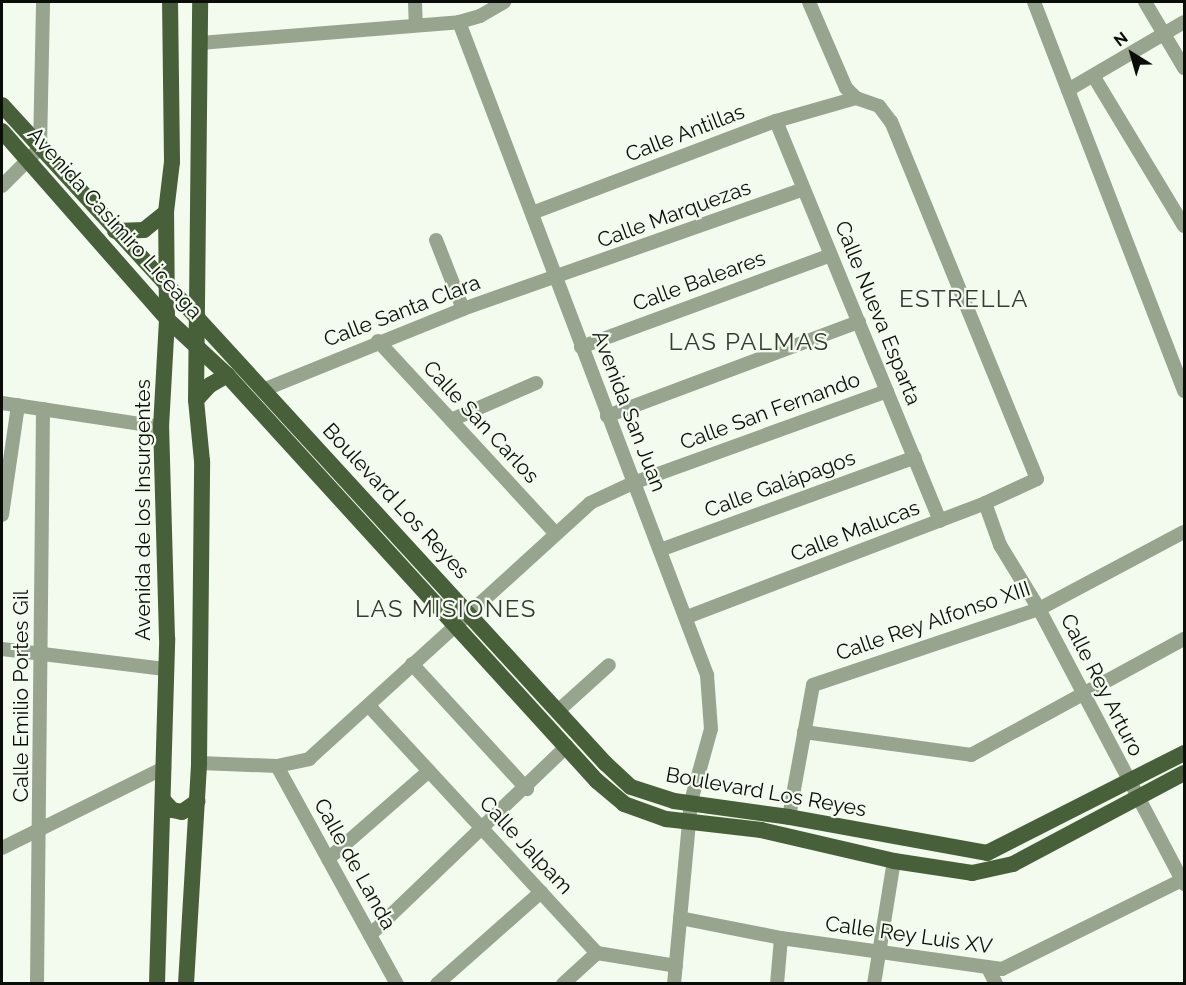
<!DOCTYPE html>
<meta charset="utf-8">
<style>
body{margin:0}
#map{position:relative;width:1186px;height:985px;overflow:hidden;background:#f3fbef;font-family:Raleway,sans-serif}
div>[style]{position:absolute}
.minor>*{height:14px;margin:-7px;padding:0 7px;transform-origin:7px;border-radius:7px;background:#97a58f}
.major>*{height:16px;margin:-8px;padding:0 8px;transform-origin:8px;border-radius:8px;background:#486039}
span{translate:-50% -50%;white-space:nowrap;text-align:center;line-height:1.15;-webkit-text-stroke:4.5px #f3fbef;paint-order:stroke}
.street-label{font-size:21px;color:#0b0d09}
.quarter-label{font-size:24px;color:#353b31;letter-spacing:1.5px}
.frame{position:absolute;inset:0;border:3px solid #0b0d09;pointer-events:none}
.north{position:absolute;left:1102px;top:24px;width:60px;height:60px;-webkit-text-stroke:4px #f3fbef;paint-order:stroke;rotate:323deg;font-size:16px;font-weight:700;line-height:24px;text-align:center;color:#0b0d09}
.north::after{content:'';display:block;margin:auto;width:21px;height:27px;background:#0b0d09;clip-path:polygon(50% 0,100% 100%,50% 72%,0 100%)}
</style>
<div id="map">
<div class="minor">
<div style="left:415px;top:2px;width:23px;rotate:88deg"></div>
<div style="left:1034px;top:2px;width:417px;rotate:68.9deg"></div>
<div style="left:1145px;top:2px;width:77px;rotate:59.4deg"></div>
<div style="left:459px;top:22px;width:699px;rotate:69.2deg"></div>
<div style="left:707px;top:675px;width:54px;rotate:85.8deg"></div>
<div style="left:711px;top:729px;width:75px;rotate:105.5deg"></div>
<div style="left:691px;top:801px;width:184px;rotate:95.3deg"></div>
<div style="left:200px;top:43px;width:260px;rotate:-4.6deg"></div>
<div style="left:459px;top:22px;width:22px;rotate:-16deg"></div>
<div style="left:480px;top:16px;width:28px;rotate:-30deg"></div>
<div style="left:1094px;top:77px;width:174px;rotate:58.9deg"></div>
<div style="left:1068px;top:90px;width:134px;rotate:-30.4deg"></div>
<div style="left:776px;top:121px;width:432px;rotate:67.7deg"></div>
<div style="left:2px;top:186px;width:54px;rotate:-45deg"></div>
<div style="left:40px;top:148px;width:146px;rotate:-88.8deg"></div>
<div style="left:532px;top:213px;width:261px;rotate:-20.7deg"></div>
<div style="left:776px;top:121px;width:83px;rotate:-16deg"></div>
<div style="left:436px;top:240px;width:74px;rotate:68.6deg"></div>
<div style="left:378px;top:341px;width:260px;rotate:47.3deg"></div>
<div style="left:581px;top:347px;width:266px;rotate:-20.2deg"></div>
<div style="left:263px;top:390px;width:216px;rotate:-22deg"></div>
<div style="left:463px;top:309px;width:361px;rotate:-19.4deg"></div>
<div style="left:2px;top:403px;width:161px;rotate:8.6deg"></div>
<div style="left:607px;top:416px;width:269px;rotate:-20.5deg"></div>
<div style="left:451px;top:420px;width:93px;rotate:-23.5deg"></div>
<div style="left:985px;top:503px;width:45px;rotate:70.3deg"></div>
<div style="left:1000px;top:545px;width:75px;rotate:58.6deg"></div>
<div style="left:1039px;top:609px;width:311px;rotate:62.2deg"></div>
<div style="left:2px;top:515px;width:111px;rotate:-81.7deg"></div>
<div style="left:660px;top:550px;width:271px;rotate:-20deg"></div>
<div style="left:687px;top:617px;width:319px;rotate:-20.9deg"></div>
<div style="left:985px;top:503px;width:57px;rotate:-24.8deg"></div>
<div style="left:1037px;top:479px;width:386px;rotate:-112.2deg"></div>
<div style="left:891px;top:122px;width:20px;rotate:-127deg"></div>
<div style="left:879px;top:106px;width:24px;rotate:-161deg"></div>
<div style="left:856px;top:98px;width:14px;rotate:-135deg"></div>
<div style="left:846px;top:88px;width:94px;rotate:-113.3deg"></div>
<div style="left:2px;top:649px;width:164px;rotate:7deg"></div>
<div style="left:412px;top:664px;width:170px;rotate:47.4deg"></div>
<div style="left:369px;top:706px;width:336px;rotate:47.3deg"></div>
<div style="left:597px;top:953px;width:80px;rotate:9.3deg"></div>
<div style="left:559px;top:710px;width:67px;rotate:-42deg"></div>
<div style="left:804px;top:732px;width:169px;rotate:7.8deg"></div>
<div style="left:971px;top:755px;width:243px;rotate:-28.6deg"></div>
<div style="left:199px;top:763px;width:78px;rotate:2.2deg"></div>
<div style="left:277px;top:766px;width:33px;rotate:-12deg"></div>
<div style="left:309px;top:759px;width:380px;rotate:-42.3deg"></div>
<div style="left:590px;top:503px;width:47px;rotate:-24.9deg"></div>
<div style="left:633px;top:483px;width:270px;rotate:-19.9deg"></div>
<div style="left:277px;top:766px;width:249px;rotate:61.2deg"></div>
<div style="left:789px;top:817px;width:134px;rotate:-79.7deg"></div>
<div style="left:813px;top:685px;width:238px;rotate:-18.6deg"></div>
<div style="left:1039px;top:609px;width:164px;rotate:-28deg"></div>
<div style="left:2px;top:848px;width:181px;rotate:-26.3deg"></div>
<div style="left:328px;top:859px;width:134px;rotate:-41.1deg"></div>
<div style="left:680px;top:918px;width:103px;rotate:11.2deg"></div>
<div style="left:781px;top:938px;width:223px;rotate:8deg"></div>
<div style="left:1002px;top:969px;width:203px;rotate:-26.3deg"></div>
<div style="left:370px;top:935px;width:273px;rotate:-43.8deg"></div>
<div style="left:989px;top:970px;width:16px;rotate:63deg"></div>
<div style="left:37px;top:984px;width:575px;rotate:-89.4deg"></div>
<div style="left:437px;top:984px;width:139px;rotate:-41.5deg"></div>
<div style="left:563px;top:984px;width:46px;rotate:-42.4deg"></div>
<div style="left:777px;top:984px;width:46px;rotate:-85deg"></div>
<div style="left:874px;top:984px;width:125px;rotate:-80.8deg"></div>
</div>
<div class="major">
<div style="left:2px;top:105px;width:893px;rotate:47.5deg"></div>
<div style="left:605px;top:763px;width:35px;rotate:43deg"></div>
<div style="left:631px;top:787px;width:45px;rotate:18deg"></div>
<div style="left:674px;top:801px;width:116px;rotate:7.9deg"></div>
<div style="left:789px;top:817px;width:201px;rotate:10.3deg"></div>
<div style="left:987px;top:853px;width:221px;rotate:-26.9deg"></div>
<div style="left:2px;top:131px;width:250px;rotate:48.7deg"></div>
<div style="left:167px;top:319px;width:82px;rotate:43deg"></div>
<div style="left:227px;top:375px;width:549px;rotate:47.66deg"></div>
<div style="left:597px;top:781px;width:35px;rotate:40deg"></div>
<div style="left:624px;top:804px;width:45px;rotate:19.7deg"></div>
<div style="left:666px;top:819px;width:96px;rotate:6.6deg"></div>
<div style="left:761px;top:830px;width:137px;rotate:13.1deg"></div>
<div style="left:894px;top:861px;width:79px;rotate:8.7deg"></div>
<div style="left:972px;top:873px;width:42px;rotate:-12.4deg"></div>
<div style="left:1013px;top:864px;width:194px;rotate:-28deg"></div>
<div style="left:115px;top:231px;width:29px;rotate:-2deg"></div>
<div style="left:144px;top:230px;width:28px;rotate:-39deg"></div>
<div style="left:196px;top:400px;width:21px;rotate:-47deg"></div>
<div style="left:210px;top:385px;width:20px;rotate:-30deg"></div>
<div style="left:164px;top:801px;width:12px;rotate:48deg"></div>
<div style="left:172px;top:810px;width:10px;rotate:11deg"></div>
<div style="left:182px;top:812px;width:19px;rotate:-35deg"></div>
<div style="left:157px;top:984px;width:346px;rotate:-88.3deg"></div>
<div style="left:167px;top:638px;width:211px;rotate:-91.6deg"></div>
<div style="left:161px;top:427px;width:108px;rotate:-86.8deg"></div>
<div style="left:167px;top:319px;width:107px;rotate:-90.5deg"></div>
<div style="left:166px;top:212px;width:50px;rotate:-83.2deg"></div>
<div style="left:172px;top:162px;width:160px;rotate:-90.7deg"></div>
<div style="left:186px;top:984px;width:221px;rotate:-86.6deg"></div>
<div style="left:199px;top:763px;width:302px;rotate:-89.4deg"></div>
<div style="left:202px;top:461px;width:61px;rotate:-95.6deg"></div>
<div style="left:196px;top:400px;width:398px;rotate:-89.4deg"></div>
</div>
<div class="street-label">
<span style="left:685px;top:133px;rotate:-21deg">Calle Antillas</span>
<span style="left:674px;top:214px;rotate:-20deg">Calle Marquezas</span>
<span style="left:115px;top:223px;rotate:48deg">Avenida Casimiro Liceaga</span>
<span style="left:699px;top:281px;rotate:-20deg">Calle Baleares</span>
<span style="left:402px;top:311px;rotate:-21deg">Calle Santa Clara</span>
<span style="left:878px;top:313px;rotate:68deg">Calle Nueva Esparta</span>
<span style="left:629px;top:411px;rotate:69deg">Avenida San Juan</span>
<span style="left:770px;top:411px;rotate:-20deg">Calle San Fernando</span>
<span style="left:481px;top:422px;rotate:47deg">Calle San Carlos</span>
<span style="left:780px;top:484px;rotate:-20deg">Calle Galápagos</span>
<span style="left:396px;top:501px;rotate:47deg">Boulevard Los Reyes</span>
<span style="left:143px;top:510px;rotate:-90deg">Avenida de los Insurgentes</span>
<span style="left:855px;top:531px;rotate:-21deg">Calle Malucas</span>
<span style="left:933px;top:621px;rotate:-19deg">Calle Rey Alfonso XIII</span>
<span style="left:1102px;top:685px;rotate:63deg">Calle Rey Arturo</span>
<span style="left:21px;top:696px;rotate:-90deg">Calle Emilio Portes Gil</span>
<span style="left:766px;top:792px;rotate:10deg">Boulevard Los Reyes</span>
<span style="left:526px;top:845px;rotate:47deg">Calle Jalpam</span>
<span style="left:355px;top:864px;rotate:61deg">Calle de Landa</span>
<span style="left:909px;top:935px;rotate:8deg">Calle Rey Luis XV</span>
</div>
<div class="quarter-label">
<span style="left:964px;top:299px">ESTRELLA</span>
<span style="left:749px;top:342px">LAS PALMAS</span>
<span style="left:446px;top:609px">LAS MISIONES</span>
</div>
<div class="frame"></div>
<div class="north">N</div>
</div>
